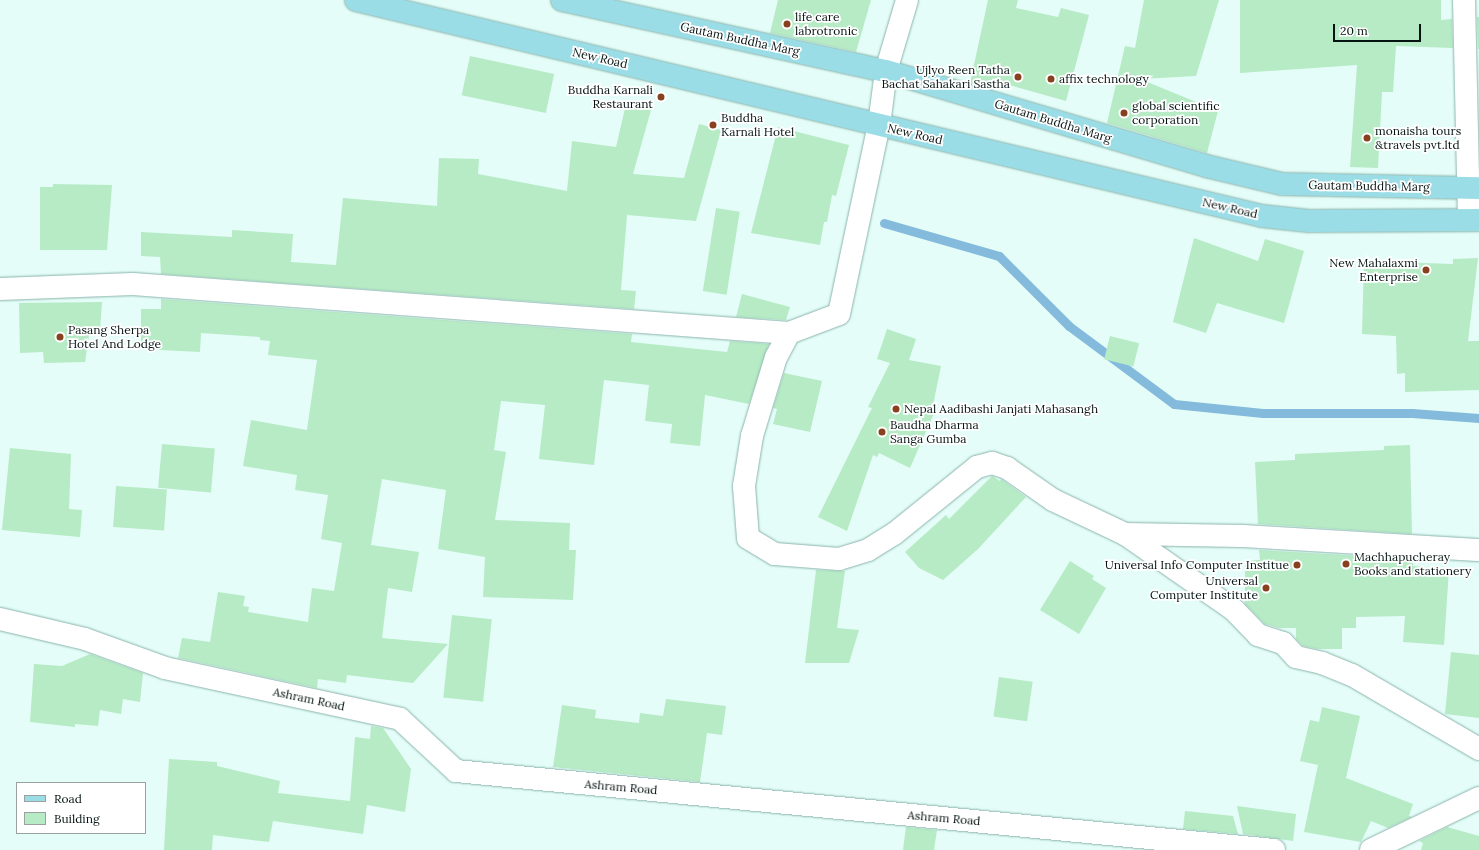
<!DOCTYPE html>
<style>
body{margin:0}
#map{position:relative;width:1479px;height:850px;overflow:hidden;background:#e4fdf8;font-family:Lora,serif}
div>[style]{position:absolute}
.stream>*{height:9px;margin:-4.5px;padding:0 4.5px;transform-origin:4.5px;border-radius:4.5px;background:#84bbdc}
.building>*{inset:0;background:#b6ebc5;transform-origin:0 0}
.roads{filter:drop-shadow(0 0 1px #8bb4ac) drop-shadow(0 0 1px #8bb4ac)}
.minor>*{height:22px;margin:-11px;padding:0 11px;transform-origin:11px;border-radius:11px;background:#fff}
.major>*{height:22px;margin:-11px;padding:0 11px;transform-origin:11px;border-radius:11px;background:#9bdde6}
.dots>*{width:11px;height:11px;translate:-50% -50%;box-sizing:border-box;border:2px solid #fff;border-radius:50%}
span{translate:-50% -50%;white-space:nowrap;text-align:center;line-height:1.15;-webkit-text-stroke:3.5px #fff;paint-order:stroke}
.poi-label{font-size:12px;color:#051412}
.left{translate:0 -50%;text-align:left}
.right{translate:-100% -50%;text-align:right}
.street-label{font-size:12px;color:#051412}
.legend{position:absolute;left:16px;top:782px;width:130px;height:52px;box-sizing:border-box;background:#fff;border:1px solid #9ba1a0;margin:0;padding:5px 7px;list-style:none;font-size:12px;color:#051412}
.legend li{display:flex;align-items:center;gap:8px;height:20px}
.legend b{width:20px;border:1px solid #9ba1a0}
.scale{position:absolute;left:1333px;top:24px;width:88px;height:18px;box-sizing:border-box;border:2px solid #051412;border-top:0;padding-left:5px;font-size:12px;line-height:14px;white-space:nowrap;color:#051412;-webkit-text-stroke:3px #fff;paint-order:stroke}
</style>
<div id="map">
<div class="stream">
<div style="left:884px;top:223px;width:120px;rotate:16deg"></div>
<div style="left:999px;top:256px;width:99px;rotate:45deg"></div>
<div style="left:1069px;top:326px;width:131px;rotate:36.6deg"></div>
<div style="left:1174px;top:404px;width:89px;rotate:5.8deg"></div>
<div style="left:1263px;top:413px;width:149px"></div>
<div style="left:1412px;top:413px;width:67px;rotate:4.3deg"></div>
</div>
<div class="building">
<div style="clip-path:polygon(778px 0,871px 0,856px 52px,770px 33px)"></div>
<div style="clip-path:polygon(988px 0,1018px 0,1016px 8px,1058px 17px,1061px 8px,1089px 15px,1066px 101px,995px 81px,992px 90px,970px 83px)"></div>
<div style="clip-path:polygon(1144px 0,1219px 0,1196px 76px,1140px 79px,1218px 111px,1207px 153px,1107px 123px,1125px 46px,1135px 48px)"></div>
<div style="clip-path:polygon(1240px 0,1441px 0,1441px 20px,1452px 19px,1453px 48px,1396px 46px,1393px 92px,1382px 92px,1378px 168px,1350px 167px,1357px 65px,1240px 73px)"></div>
<div style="clip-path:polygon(1477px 17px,1479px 17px,1479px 49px,1478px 49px)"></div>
<div style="left:470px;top:56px;width:86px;height:40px;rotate:12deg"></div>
<div style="clip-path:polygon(626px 104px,651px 110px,633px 174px,684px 178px,699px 124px,721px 130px,696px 221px,627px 215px,621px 290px,636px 291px,634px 309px,161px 274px,160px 257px,141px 256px,141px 232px,232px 237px,232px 230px,293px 234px,291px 262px,336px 265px,343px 198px,437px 206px,439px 158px,479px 159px,478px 174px,567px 191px,572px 141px,616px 147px)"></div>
<div style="clip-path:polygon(778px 127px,849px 145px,836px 196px,832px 195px,827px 222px,824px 222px,820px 245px,751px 233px)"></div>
<div style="clip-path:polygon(53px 184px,112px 185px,107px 250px,40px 250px,40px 187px,53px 187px)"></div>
<div style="left:716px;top:208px;width:24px;height:84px;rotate:9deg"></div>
<div style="clip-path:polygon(1194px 238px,1258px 261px,1265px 239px,1304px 251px,1284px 323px,1217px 303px,1206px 333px,1173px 322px)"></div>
<div style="clip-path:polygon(1478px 258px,1468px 341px,1479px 341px,1479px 390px,1405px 392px,1405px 373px,1397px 374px,1396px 336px,1362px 334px,1364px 261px,1453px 264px,1453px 259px)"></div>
<div style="clip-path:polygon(742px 294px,790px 307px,786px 320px,736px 317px)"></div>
<div style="clip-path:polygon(161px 299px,632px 334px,631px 342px,727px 352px,730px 341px,769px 344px,749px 404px,705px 395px,700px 446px,670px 443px,672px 424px,645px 421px,649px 385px,604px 380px,594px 465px,539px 459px,545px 405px,501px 401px,494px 450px,506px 452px,495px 520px,570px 523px,569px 550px,576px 550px,573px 600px,483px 597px,485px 557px,438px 549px,446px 490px,382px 479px,371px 545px,419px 552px,412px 592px,388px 588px,382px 638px,448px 644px,413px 683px,347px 675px,346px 683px,318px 679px,317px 688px,178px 658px,182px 638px,210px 642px,218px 592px,245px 596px,243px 606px,249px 607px,248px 612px,308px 622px,312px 588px,334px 591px,342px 543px,321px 539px,328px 495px,295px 490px,297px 475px,243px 466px,251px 420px,307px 430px,317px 360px,268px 355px,270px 341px,260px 340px,260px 337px,201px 333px,200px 352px,141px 349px,141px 309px,161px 309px)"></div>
<div style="clip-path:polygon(102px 302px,100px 330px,90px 329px,85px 362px,44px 363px,43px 352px,20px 353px,19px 303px)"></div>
<div style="clip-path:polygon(887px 329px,916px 339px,909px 360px,941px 366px,932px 410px,935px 411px,910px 468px,879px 453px,877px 457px,873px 455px,847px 531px,818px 517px,872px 408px,868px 407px,890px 363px,877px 359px)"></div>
<div style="left:1110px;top:336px;width:30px;height:24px;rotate:14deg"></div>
<div style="clip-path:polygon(784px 373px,822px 381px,810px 432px,773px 424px,777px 409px,773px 408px)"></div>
<div style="left:162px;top:444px;width:53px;height:44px;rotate:5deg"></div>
<div style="clip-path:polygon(1410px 445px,1412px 534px,1258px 524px,1255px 462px,1295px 460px,1295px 454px,1384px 450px,1384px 446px)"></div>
<div style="clip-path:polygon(10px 448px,71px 454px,69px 509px,82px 510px,80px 537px,2px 530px)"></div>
<div style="clip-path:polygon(992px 476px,1000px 481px,1001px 479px,1026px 497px,978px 549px,943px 580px,919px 568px,905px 552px,946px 515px,949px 519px)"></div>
<div style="left:116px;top:486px;width:51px;height:41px;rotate:4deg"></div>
<div style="clip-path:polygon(1259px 550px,1413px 559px,1413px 566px,1449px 569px,1444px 645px,1403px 642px,1405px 616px,1356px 617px,1356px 628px,1342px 628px,1342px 649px,1317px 649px,1303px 646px,1296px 639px,1296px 628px,1279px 628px,1265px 624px,1245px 604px,1245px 561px,1260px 560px)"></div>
<div style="clip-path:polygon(1070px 561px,1094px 576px,1092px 579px,1106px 588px,1079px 634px,1040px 610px)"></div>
<div style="clip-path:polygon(816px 570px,845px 571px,837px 628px,859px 630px,849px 663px,805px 663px)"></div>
<div style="left:452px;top:615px;width:40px;height:83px;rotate:6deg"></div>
<div style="clip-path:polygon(1451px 652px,1479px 655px,1479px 718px,1445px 714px)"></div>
<div style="clip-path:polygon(90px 654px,143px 673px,140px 702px,123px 699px,121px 714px,100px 710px,98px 726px,75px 724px,75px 727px,30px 722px,34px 664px,62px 666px)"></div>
<div style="left:999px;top:677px;width:34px;height:40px;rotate:8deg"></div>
<div style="clip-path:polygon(666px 699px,726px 706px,722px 735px,707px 733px,700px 782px,553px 767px,562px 705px,596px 710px,595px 718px,639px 723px,640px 713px,663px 716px)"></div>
<div style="clip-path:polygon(1322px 707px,1360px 716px,1346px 778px,1413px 804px,1409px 816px,1412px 817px,1388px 828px,1371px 821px,1361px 842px,1304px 832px,1318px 765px,1300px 761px,1310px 720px,1319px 722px)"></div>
<div style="clip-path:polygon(371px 726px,383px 728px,411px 769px,405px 812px,367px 805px,363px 834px,273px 821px,269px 842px,213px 835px,212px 850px,164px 850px,169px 759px,217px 762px,217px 766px,280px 781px,278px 793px,350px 801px,355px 737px,370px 739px)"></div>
<div style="clip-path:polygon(1237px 806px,1296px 814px,1293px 841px,1243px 834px)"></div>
<div style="clip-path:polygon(1185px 811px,1233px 816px,1238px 834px,1183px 829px)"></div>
<div style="clip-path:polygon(906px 827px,937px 830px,934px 850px,903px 850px)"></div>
<div style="clip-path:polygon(1447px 827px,1479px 836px,1479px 850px,1421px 850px,1423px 843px,1419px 841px)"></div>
</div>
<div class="roads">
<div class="minor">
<div style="left:1464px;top:0;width:220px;rotate:88.7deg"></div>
<div style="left:0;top:289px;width:133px;rotate:-2.2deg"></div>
<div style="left:133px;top:284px;width:658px;rotate:4.27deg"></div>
<div style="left:789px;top:333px;width:53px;rotate:-20.8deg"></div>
<div style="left:839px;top:314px;width:193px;rotate:-78.1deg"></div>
<div style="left:879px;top:125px;width:54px;rotate:-82.6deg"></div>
<div style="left:886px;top:71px;width:74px;rotate:-73.5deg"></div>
<div style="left:789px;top:333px;width:27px;rotate:118deg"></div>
<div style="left:776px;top:357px;width:83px;rotate:106.9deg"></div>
<div style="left:752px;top:436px;width:51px;rotate:99.1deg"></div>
<div style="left:744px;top:486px;width:52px;rotate:85.6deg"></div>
<div style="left:748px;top:538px;width:31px;rotate:31deg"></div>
<div style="left:775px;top:554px;width:64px;rotate:4.5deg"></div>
<div style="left:839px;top:559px;width:30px;rotate:-17deg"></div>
<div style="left:868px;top:550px;width:31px;rotate:-32deg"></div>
<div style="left:894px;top:534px;width:107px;rotate:-38.9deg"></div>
<div style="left:977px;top:467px;width:16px;rotate:-15deg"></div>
<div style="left:992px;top:463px;width:16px;rotate:18deg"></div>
<div style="left:1007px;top:468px;width:56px;rotate:34.8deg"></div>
<div style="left:1053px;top:500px;width:80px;rotate:25.3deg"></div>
<div style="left:1125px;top:534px;width:133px;rotate:34.9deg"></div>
<div style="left:1234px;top:610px;width:35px;rotate:46deg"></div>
<div style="left:1258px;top:635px;width:26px;rotate:18deg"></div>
<div style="left:1283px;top:643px;width:19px;rotate:47deg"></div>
<div style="left:1296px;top:657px;width:27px;rotate:13deg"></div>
<div style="left:1322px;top:663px;width:32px;rotate:22deg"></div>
<div style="left:1352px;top:675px;width:147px;rotate:30.2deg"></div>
<div style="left:1125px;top:534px;width:117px;rotate:1deg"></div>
<div style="left:1242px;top:536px;width:237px;rotate:3.4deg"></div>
<div style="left:0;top:619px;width:87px;rotate:13.2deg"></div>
<div style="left:85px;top:639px;width:85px;rotate:19.9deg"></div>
<div style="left:165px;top:668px;width:240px;rotate:12.2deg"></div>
<div style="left:400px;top:719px;width:76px;rotate:42.9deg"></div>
<div style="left:456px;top:771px;width:822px;rotate:5.52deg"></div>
<div style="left:1371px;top:850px;width:120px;rotate:-25.7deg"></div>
</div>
<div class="major">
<div style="left:356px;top:0;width:931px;rotate:13.41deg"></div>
<div style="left:1262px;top:216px;width:47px;rotate:6.1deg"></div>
<div style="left:1309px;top:221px;width:170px;rotate:-0.3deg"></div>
<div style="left:562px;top:0;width:332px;rotate:12.4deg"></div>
<div style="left:886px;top:71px;width:334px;rotate:16.5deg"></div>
<div style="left:1206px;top:166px;width:78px;rotate:13.3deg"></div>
<div style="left:1282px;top:184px;width:197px;rotate:1.2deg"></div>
</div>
</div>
<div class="dots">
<div style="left:787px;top:24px;background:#88411e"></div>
<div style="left:1018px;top:77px;background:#88411e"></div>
<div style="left:1051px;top:79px;background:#88411e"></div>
<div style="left:661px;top:97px;background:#88411e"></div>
<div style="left:1124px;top:113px;background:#88411e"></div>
<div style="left:713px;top:125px;background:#88411e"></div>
<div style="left:1367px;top:138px;background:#88411e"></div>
<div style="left:1426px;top:270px;background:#88411e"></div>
<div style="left:60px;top:337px;background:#88411e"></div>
<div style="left:896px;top:409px;background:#88411e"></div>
<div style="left:882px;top:432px;background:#88411e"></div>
<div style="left:1346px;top:564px;background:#88411e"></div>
<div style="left:1297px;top:565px;background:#88411e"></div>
<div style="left:1266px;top:588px;background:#88411e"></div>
</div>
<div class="poi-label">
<span class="left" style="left:795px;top:24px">life care<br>labrotronic</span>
<span class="right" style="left:1010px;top:77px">Ujlyo Reen Tatha<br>Bachat Sahakari Sastha</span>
<span class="left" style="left:1059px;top:79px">affix technology</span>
<span class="right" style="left:653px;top:97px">Buddha Karnali<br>Restaurant</span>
<span class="left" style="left:1132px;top:113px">global scientific<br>corporation</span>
<span class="left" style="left:721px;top:125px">Buddha<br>Karnali Hotel</span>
<span class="left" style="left:1375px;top:138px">monaisha tours<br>&amp;travels pvt.ltd</span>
<span class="right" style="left:1418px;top:270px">New Mahalaxmi<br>Enterprise</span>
<span class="left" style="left:68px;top:337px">Pasang Sherpa<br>Hotel And Lodge</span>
<span class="left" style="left:904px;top:409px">Nepal Aadibashi Janjati Mahasangh</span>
<span class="left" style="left:890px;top:432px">Baudha Dharma<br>Sanga Gumba</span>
<span class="left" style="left:1354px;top:564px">Machhapucheray<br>Books and stationery</span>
<span class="right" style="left:1289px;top:565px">Universal Info Computer Institue</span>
<span class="right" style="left:1258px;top:588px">Universal<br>Computer Institute</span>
</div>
<div class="street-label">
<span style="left:740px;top:39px;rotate:12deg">Gautam Buddha Marg</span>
<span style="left:600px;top:58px;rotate:13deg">New Road</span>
<span style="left:1053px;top:121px;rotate:17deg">Gautam Buddha Marg</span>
<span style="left:915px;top:134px;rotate:13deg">New Road</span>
<span style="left:1369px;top:186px;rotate:1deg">Gautam Buddha Marg</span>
<span style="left:1230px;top:208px;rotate:13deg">New Road</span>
<span style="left:309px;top:699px;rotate:12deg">Ashram Road</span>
<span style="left:621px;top:787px;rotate:5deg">Ashram Road</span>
<span style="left:944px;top:818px;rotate:5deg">Ashram Road</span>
</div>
<ul class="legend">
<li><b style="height:5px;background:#9bdde6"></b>Road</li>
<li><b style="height:11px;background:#b6ebc5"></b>Building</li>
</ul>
<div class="scale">20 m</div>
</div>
